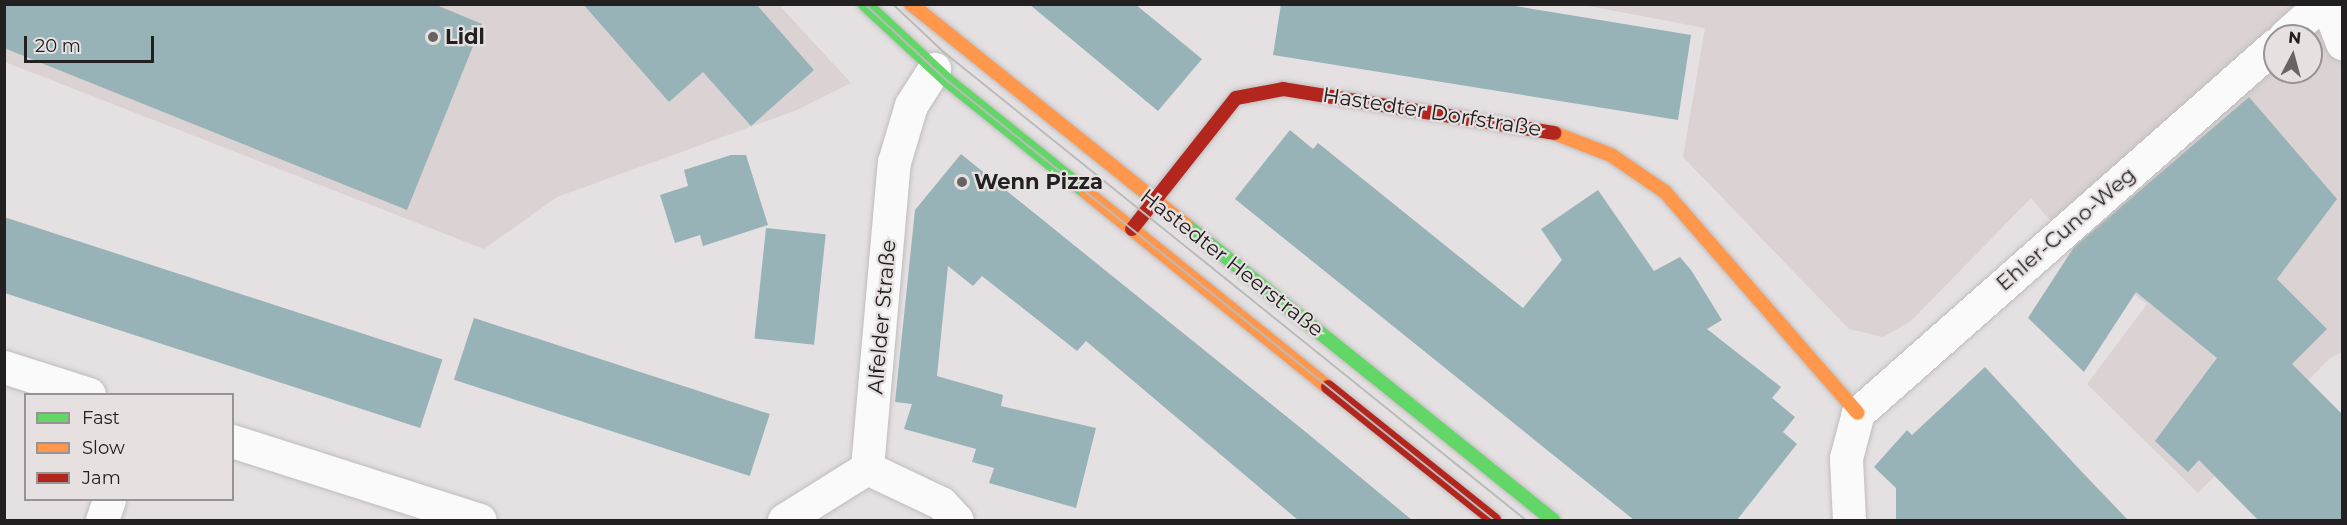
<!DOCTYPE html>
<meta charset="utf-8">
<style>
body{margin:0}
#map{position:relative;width:2347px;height:525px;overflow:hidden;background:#e5e1e2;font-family:Montserrat,sans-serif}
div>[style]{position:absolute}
.built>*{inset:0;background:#dad2d3}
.building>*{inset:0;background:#98b3b7;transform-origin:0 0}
.roads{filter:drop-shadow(0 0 2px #bfbcbd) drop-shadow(0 0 2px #bfbcbd)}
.street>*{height:33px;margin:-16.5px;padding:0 16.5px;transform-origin:16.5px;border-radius:16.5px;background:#fbfafb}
.fast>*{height:14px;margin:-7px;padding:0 7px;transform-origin:7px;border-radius:7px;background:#63d668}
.slow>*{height:14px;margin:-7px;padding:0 7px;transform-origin:7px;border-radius:7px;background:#ff974d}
.jam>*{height:14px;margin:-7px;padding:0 7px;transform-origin:7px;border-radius:7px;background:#b3261e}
.tram>*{height:1.5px;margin:-0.75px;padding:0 0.75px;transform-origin:0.75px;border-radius:0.75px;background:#bbb}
.dots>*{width:16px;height:16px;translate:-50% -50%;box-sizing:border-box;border:3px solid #e6e0e1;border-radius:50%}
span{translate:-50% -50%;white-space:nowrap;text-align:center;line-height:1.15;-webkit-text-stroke:4.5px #e6e0e1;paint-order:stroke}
.poi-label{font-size:21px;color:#232021;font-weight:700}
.left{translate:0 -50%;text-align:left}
.street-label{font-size:21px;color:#232021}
.frame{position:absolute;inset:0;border:6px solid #232021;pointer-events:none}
.legend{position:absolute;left:24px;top:393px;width:210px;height:108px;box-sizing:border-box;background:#e6e0e1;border:2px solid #989394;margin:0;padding:8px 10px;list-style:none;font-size:18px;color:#232021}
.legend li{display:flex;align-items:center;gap:12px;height:30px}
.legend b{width:30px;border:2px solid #989394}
.north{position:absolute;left:2263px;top:24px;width:60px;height:60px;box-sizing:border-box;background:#e6e0e1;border:2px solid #989394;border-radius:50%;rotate:6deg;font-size:16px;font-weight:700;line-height:24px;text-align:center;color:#232021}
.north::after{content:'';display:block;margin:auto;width:21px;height:27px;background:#676465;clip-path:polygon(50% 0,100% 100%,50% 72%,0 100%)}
.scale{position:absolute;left:24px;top:36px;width:130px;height:27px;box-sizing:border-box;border:3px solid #232021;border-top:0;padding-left:8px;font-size:18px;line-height:21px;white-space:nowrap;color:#232021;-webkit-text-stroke:4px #e6e0e1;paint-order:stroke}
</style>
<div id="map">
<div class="built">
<div style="clip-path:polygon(4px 5px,779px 5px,851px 83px,797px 110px,557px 197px,484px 249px,5px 62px)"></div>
<div style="clip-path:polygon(evenodd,1583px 5px,2342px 5px,2342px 352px,2329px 359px,2198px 493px,2087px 384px,2147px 304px,2072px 246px,2031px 198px,1911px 321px,1883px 337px,1849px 329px,1683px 157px,1705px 28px,1583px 5px,2275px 36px,2311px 36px,2311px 72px,2275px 72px,2275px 36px)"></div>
</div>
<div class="building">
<div style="clip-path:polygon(4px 4px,434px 4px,482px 24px,407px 210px,4px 48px)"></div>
<div style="clip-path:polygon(583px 4px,756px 4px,814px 70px,751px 126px,703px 72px,669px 102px)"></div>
<div style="clip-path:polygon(1029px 4px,1135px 4px,1202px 59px,1158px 111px)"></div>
<div style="clip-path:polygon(1281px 4px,1503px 4px,1691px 35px,1678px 120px,1273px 55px)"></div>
<div style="clip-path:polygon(2249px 97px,2337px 199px,2277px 279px,2327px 329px,2292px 364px,2343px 415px,2343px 520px,2258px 520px,2199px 460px,2188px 472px,2155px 441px,2217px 358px,2136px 292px,2084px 372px,2028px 318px,2074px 247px)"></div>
<div style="clip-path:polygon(1290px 130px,1313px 149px,1318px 143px,1523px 308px,1562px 260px,1541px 229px,1598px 190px,1654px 271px,1680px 257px,1691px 270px,1722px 320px,1707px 329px,1781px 387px,1772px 398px,1795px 417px,1783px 432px,1797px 444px,1737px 520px,1634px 520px,1235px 199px)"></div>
<div style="clip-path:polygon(961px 154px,1307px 433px,1412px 520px,1298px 520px,1086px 341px,1077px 351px,982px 276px,973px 286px,948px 266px,937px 376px,1003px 395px,1001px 406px,1096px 428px,1076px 508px,989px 483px,994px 468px,972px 462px,976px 449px,904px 429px,912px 404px,895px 402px,915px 210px)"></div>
<div style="clip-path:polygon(731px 155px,746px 155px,768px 225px,703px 246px,700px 235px,675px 243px,660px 195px,688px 186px,684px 170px)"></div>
<div style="left:4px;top:217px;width:461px;height:72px;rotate:18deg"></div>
<div style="left:766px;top:228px;width:60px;height:111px;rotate:6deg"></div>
<div style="left:474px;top:318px;width:311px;height:65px;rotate:18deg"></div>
<div style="clip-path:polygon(1985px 367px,2081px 471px,2128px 520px,1896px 520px,1896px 488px,1874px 467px,1907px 430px,1912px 435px)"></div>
</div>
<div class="roads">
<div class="street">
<div style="left:2327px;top:4px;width:42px;rotate:69deg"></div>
<div style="left:2285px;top:36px;width:48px;rotate:-41.6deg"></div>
<div style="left:4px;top:367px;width:89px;rotate:17.6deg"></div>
<div style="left:232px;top:441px;width:260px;rotate:17.7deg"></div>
<div style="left:867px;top:468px;width:307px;rotate:-85deg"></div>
<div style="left:894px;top:162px;width:59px;rotate:-73.4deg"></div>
<div style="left:911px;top:105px;width:43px;rotate:-57.4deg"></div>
<div style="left:867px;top:468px;width:82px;rotate:25.3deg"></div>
<div style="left:941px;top:503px;width:23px;rotate:47deg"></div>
<div style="left:102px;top:520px;width:21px;rotate:-71deg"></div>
<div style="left:784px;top:520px;width:98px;rotate:-32.1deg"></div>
<div style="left:1849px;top:520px;width:62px;rotate:-92.8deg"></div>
<div style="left:1846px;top:458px;width:47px;rotate:-75.1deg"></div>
<div style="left:1858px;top:413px;width:556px;rotate:-41.43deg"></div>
</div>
<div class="fast">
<div style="left:865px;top:4px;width:113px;rotate:42.9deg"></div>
<div style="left:948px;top:81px;width:177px;rotate:38.8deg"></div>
<div style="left:1186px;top:225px;width:471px;rotate:38.8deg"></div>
</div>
<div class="slow">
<div style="left:911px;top:4px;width:353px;rotate:38.8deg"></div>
<div style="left:1554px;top:133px;width:61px;rotate:21.1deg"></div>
<div style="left:1611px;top:155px;width:65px;rotate:34.4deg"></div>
<div style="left:1665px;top:192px;width:293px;rotate:48.9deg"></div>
<div style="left:1086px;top:192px;width:311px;rotate:38.9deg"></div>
</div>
<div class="jam">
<div style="left:1132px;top:229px;width:167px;rotate:-51.6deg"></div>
<div style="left:1236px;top:98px;width:48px;rotate:-10.8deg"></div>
<div style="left:1283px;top:89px;width:275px;rotate:9.2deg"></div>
<div style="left:1328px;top:387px;width:213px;rotate:38.7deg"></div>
</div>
</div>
<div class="tram">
<div style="left:865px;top:4px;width:113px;rotate:42.9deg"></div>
<div style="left:948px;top:81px;width:701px;rotate:38.8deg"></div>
<div style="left:893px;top:4px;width:70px;rotate:43.3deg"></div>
<div style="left:944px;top:52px;width:747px;rotate:38.8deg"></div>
</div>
<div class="dots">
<div style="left:433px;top:37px;background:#676465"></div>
<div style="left:962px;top:182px;background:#676465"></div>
</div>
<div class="poi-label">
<span class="left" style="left:445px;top:37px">Lidl</span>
<span class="left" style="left:974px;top:182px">Wenn Pizza</span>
</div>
<div class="street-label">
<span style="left:1432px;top:112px;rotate:9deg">Hastedter Dorfstraße</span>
<span style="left:2066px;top:229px;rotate:-41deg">Ehler-Cuno-Weg</span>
<span style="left:1232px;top:263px;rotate:38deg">Hastedter Heerstraße</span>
<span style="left:882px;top:317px;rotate:-85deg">Alfelder Straße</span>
</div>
<div class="frame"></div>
<ul class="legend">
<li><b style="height:8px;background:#63d668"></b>Fast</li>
<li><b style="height:8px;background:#ff974d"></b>Slow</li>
<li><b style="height:8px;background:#b3261e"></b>Jam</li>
</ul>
<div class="north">N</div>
<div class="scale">20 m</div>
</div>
